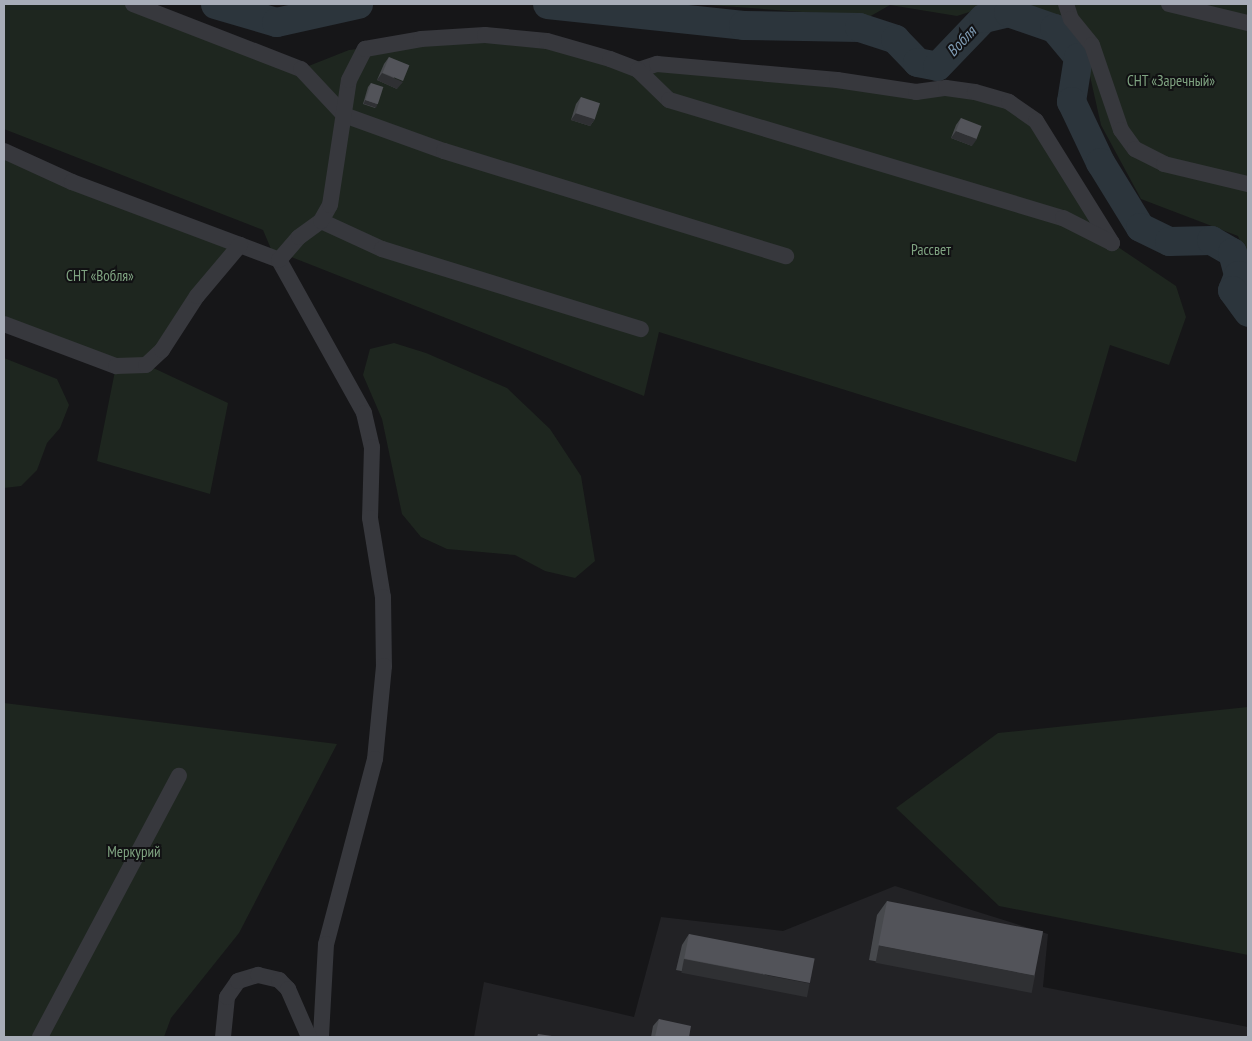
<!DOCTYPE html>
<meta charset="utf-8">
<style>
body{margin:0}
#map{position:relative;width:1252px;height:1041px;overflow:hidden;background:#161618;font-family:"PT Sans Narrow",sans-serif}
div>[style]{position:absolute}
.built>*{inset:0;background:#222225}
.green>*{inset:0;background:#1e261f}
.river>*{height:29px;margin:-14.5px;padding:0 14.5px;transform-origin:14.5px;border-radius:14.5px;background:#2c353c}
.minor>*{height:16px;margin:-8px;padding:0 8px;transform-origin:8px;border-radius:8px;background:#37383d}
.wall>*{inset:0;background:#47494d}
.shaded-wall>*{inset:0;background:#2f3033;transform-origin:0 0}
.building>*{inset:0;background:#525359;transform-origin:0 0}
span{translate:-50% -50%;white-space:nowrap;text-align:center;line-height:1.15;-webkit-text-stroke:4px #111113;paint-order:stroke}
.park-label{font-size:15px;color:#7fa381}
.water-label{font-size:16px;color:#7f9bb3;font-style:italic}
.frame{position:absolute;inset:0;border:5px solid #a8adb8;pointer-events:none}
</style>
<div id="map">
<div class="built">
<div style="clip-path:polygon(895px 886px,1048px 934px,1043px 987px,1248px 1027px,1248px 1037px,474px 1037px,484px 982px,634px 1017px,661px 917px,783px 931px)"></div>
</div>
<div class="green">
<div style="clip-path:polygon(4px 4px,133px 4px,301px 69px,349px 50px,485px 35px,610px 59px,975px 92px,1036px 121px,1112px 243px,1176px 286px,1186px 317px,1169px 365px,1110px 345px,1076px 462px,659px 332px,644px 396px,271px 249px,263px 230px,4px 129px)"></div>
<div style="clip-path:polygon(696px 4px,1248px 4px,1248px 258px,1238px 236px,1141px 199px,1101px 125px,1083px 45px,1057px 21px,994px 4px,957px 16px,890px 5px,869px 17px)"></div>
<div style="clip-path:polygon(4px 151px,240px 245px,147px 365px,228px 403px,210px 494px,97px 461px,116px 366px,4px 324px)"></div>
<div style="clip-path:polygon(394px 343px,426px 353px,507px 388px,550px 429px,581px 476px,595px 561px,575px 578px,545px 571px,515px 555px,447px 549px,421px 537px,402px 514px,382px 419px,363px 375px,370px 349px)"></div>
<div style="clip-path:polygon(4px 358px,57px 379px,69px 405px,60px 428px,47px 443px,37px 470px,21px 486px,4px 488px)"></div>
<div style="clip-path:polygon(4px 703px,337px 744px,239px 933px,171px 1018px,164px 1037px,4px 1037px)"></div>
<div style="clip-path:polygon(1248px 707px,1248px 955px,999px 906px,896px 808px,998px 733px)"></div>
</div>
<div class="river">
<div style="left:215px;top:4px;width:64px;rotate:16.4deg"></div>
<div style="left:276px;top:22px;width:84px;rotate:-12.4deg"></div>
<div style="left:547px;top:4px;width:197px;rotate:6.1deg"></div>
<div style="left:743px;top:25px;width:116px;rotate:1deg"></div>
<div style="left:859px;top:27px;width:38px;rotate:18deg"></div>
<div style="left:895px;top:39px;width:32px;rotate:46deg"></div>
<div style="left:917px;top:62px;width:20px;rotate:11deg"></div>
<div style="left:937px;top:66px;width:66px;rotate:-46.2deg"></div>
<div style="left:983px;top:18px;width:26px;rotate:-13deg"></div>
<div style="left:1008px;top:12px;width:49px;rotate:19.2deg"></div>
<div style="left:1054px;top:28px;width:38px;rotate:50deg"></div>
<div style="left:1078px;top:57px;width:45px;rotate:99deg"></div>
<div style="left:1071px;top:101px;width:68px;rotate:64.6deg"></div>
<div style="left:1100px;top:162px;width:76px;rotate:58.4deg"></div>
<div style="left:1140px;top:227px;width:32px;rotate:26deg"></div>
<div style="left:1169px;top:241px;width:42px;rotate:-1.4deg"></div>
<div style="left:1211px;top:240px;width:24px;rotate:30deg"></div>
<div style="left:1232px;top:252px;width:24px;rotate:75deg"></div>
<div style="left:1238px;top:275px;width:16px;rotate:112deg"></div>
<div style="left:1232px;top:290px;width:27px;rotate:54deg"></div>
</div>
<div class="minor">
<div style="left:133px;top:4px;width:180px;rotate:21.2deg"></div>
<div style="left:301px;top:69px;width:63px;rotate:46.9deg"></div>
<div style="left:344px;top:115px;width:106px;rotate:19.8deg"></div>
<div style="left:444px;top:151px;width:358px;rotate:17.1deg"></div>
<div style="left:1066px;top:4px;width:16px;rotate:72deg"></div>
<div style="left:1071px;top:19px;width:33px;rotate:51deg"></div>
<div style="left:1092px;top:45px;width:90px;rotate:71.2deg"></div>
<div style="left:1121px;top:130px;width:24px;rotate:54deg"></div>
<div style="left:1135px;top:149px;width:33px;rotate:27deg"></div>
<div style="left:1164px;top:164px;width:86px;rotate:13.4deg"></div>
<div style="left:1169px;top:4px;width:81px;rotate:13.5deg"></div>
<div style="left:638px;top:70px;width:20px;rotate:-18deg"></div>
<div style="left:657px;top:64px;width:181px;rotate:5.1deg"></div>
<div style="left:837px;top:80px;width:80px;rotate:8.6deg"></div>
<div style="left:916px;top:92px;width:30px;rotate:-8deg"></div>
<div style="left:946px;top:88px;width:29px;rotate:8deg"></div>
<div style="left:975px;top:92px;width:35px;rotate:16deg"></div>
<div style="left:1009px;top:102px;width:33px;rotate:35deg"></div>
<div style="left:1036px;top:121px;width:144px;rotate:58.1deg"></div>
<div style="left:4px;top:151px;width:75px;rotate:24.5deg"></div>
<div style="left:72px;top:182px;width:221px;rotate:20.6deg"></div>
<div style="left:279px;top:260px;width:175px;rotate:60.9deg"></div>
<div style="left:364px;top:413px;width:35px;rotate:77deg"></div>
<div style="left:372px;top:447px;width:71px;rotate:91.6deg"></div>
<div style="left:370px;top:518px;width:80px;rotate:80.7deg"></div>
<div style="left:383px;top:597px;width:69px;rotate:89.2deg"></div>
<div style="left:384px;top:666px;width:93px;rotate:95.5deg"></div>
<div style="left:375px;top:759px;width:191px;rotate:104.8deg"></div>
<div style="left:326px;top:944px;width:93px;rotate:93.1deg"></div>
<div style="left:321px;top:221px;width:67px;rotate:24.7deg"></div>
<div style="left:382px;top:249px;width:271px;rotate:17.2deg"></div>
<div style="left:279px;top:260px;width:30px;rotate:-49deg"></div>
<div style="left:299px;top:237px;width:27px;rotate:-36deg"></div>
<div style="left:321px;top:221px;width:18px;rotate:-61deg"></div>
<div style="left:330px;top:205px;width:126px;rotate:-81.4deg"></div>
<div style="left:349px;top:80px;width:35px;rotate:-63deg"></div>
<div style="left:365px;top:49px;width:57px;rotate:-10.1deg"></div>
<div style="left:421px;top:39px;width:64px;rotate:-3.6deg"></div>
<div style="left:485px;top:35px;width:62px;rotate:5.5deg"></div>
<div style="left:547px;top:41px;width:66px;rotate:15.9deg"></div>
<div style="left:610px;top:59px;width:30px;rotate:21deg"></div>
<div style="left:638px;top:70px;width:43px;rotate:44.1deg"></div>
<div style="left:669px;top:100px;width:411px;rotate:16.7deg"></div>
<div style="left:1063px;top:218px;width:55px;rotate:27deg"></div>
<div style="left:4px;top:324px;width:120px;rotate:20.6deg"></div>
<div style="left:116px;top:366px;width:30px;rotate:-2deg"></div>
<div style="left:146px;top:365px;width:22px;rotate:-43deg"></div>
<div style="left:162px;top:350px;width:64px;rotate:-57.1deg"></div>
<div style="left:197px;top:296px;width:67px;rotate:-49.9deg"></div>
<div style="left:40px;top:1037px;width:296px;rotate:-62deg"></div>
<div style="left:223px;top:1037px;width:40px;rotate:-84.3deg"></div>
<div style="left:227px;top:997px;width:19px;rotate:-55deg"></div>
<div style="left:238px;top:981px;width:21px;rotate:-17deg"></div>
<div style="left:258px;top:975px;width:22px;rotate:13deg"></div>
<div style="left:279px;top:980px;width:13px;rotate:45deg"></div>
<div style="left:288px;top:989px;width:52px;rotate:66.4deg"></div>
</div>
<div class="wall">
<div style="clip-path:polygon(389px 57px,397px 89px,377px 80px,384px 64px)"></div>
<div style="clip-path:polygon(371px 83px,377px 104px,375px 108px,363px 104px,368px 87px)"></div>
<div style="clip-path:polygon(581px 97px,595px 119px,590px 126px,571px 120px,576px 104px)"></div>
<div style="clip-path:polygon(961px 118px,972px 146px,951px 138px,956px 125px)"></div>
<div style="clip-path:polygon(887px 901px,1035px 976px,1025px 990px,869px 960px,877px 915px)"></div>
<div style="clip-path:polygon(689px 934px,803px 995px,676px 970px,682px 945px)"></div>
<div style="clip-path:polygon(659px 1019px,689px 1037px,651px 1037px,653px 1026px)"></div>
</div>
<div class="shaded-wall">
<div style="clip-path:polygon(382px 73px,403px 82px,397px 89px,377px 80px)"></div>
<div style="left:365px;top:100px;width:13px;height:4px;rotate:18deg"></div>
<div style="clip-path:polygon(576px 113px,595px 119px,590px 126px,571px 120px)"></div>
<div style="clip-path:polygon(956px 131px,977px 139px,972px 146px,951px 138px)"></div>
<div style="left:879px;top:945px;width:159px;height:18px;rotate:11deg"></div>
<div style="left:684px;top:959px;width:128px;height:14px;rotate:11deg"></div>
</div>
<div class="building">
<div style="left:389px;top:57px;width:22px;height:17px;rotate:22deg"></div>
<div style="left:371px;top:83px;width:13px;height:18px;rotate:18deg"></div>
<div style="left:581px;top:97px;width:20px;height:17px;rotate:18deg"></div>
<div style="left:961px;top:118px;width:22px;height:14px;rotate:21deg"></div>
<div style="left:887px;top:901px;width:159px;height:45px;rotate:11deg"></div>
<div style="left:689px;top:934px;width:128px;height:25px;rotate:11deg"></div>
<div style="clip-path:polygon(659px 1019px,691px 1026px,689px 1037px,655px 1037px)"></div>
<div style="clip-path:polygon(538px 1034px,559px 1037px,537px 1037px)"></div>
</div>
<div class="park-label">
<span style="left:1171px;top:81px">СНТ «Заречный»</span>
<span style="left:931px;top:250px">Рассвет</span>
<span style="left:100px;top:276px">СНТ «Вобля»</span>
<span style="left:134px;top:852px">Меркурий</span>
</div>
<div class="water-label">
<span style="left:961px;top:41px;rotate:-47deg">Вобля</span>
</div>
<div class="frame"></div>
</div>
